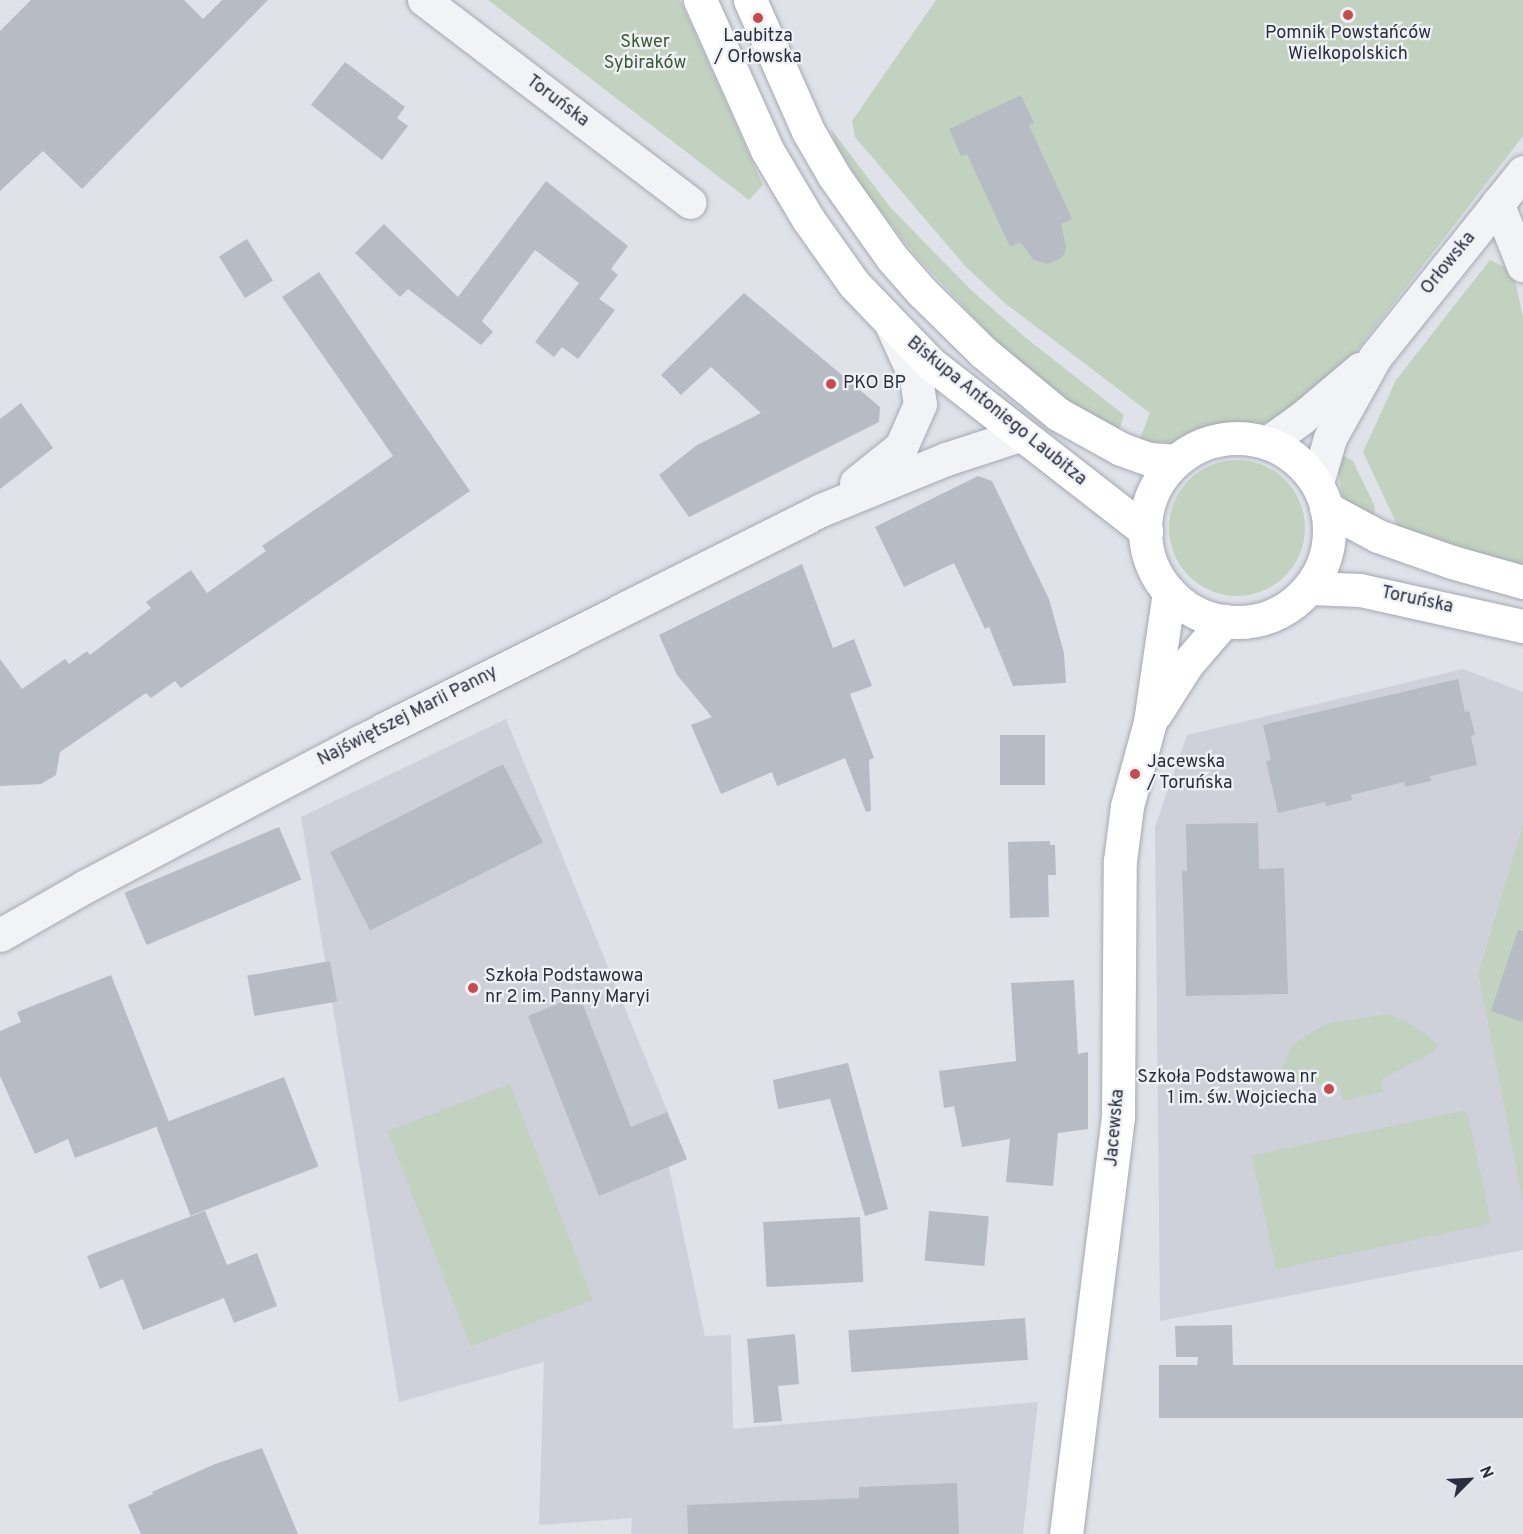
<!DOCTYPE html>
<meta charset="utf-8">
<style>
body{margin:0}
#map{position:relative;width:1523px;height:1534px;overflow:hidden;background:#dfe2e8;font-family:Overpass,sans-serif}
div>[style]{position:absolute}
.built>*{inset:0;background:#ced1da}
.green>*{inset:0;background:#c3d1c1;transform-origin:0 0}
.round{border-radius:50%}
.building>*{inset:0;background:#b7bbc4;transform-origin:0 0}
.roads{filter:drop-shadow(0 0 2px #a5a9b2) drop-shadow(0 0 2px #a5a9b2)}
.minor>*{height:32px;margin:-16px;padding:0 16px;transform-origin:16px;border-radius:16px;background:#f2f3f6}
.tertiary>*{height:33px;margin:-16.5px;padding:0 16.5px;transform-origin:16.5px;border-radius:16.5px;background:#f2f3f6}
.secondary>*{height:33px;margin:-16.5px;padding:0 16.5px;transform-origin:16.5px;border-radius:16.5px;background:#fff}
.secondary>.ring{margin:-16.5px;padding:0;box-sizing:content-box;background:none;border:33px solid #fff;border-radius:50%}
.dots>*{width:16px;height:16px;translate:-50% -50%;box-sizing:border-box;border:3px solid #eff1f5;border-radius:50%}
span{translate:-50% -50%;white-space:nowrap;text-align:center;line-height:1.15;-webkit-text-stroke:4.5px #eff1f5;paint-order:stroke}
.poi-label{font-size:18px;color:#292f3e}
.left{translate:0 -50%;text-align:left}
.right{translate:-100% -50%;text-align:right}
.park-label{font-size:18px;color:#3a5937}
.street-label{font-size:18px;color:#292f3e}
.north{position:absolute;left:1439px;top:1450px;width:60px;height:60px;-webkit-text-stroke:4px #eff1f5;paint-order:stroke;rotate:66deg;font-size:16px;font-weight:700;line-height:24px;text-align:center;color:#292f3e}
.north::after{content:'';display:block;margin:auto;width:21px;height:27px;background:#292f3e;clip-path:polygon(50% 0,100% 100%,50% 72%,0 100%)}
</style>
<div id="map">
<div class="built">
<div style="clip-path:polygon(1463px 669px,1523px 692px,1523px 823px,1478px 974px,1523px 1204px,1523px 1250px,1160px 1321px,1155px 827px,1187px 735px)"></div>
<div style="clip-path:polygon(506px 719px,687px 1159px,669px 1167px,705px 1336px,731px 1335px,733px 1429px,1038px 1402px,1023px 1534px,631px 1534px,632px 1518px,539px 1525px,544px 1362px,399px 1402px,301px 817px)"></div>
</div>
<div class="green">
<div style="clip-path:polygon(488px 0,680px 0,763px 185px,749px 200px)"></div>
<div style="clip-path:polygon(936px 0,1523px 0,1523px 136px,1355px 353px,1288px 416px,1261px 424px,1233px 423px,1209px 428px,1172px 443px,1139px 441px,1150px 413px,1006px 304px,966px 267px,855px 137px,852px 121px)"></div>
<div style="clip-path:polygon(831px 129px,890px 207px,972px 291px,1026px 338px,1124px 415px,1118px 433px,1075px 413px,1015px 361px,914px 254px,864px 189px,835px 143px)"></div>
<div style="clip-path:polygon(1490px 260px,1513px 271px,1523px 317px,1523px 566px,1400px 531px,1363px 452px,1396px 380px)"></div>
<div style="clip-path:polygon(1342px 455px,1353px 461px,1375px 507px,1373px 521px,1348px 503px,1342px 495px,1338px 469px)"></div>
<div class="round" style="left:1169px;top:460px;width:136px;height:136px"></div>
<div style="clip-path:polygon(1523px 823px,1523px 1204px,1478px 974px)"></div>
<div style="clip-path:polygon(1389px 1014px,1418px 1028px,1437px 1045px,1433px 1052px,1382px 1079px,1383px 1092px,1343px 1100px,1339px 1087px,1278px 1079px,1292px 1045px,1325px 1024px)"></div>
<div style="left:510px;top:1084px;width:231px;height:131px;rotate:69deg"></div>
<div style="left:1467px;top:1110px;width:116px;height:220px;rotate:78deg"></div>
</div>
<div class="building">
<div style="clip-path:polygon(31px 0,184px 0,203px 19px,222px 0,268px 0,82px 189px,43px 151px,0 191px,0 31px)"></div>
<div style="clip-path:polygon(345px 62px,405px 107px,397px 118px,408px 126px,382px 160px,311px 105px)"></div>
<div style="clip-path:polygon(1021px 95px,1034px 123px,1029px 125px,1072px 219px,1061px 224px,1066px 246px,1065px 253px,1060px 259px,1048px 264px,1034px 260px,1020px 242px,1010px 247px,967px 154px,961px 156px,949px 129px)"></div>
<div style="clip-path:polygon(546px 181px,628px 246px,611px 269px,618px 275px,599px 299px,615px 310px,578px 359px,562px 347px,554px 357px,535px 342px,579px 283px,535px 250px,482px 321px,493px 332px,481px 345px,408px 289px,400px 297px,355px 253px,384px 224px,458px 297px)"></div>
<div style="left:247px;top:239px;width:49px;height:33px;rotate:58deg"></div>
<div style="clip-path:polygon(319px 272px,470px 491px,181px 688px,175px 681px,151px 698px,146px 693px,60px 752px,56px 775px,41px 784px,0 786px,0 659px,22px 689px,65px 659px,69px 664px,87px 651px,90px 655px,151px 608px,146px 602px,191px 570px,207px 593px,266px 551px,262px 546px,393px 456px,282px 297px)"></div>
<div style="clip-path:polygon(744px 293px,880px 407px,879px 422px,689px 517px,659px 475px,697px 445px,761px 413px,711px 367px,681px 395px,661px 375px)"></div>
<div style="clip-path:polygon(21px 403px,53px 448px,0 489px,0 419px)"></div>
<div style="clip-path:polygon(978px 476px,992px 481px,1049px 599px,1064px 653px,1066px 683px,1013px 686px,989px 627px,985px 629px,954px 563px,904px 587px,875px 527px)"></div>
<div style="clip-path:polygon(802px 564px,833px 648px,854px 639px,872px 686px,850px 694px,874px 758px,869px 760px,871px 811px,866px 812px,845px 758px,777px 786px,772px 772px,721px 794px,691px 725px,712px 717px,677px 675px,659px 635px)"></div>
<div style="clip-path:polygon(1458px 679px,1465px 712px,1469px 711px,1475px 735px,1471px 736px,1477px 765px,1430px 776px,1431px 781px,1405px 787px,1404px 782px,1351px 795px,1352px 800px,1326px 806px,1325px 802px,1278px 813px,1266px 761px,1271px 760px,1263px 725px)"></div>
<div style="left:1000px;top:735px;width:45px;height:50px"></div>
<div style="left:503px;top:764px;width:88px;height:194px;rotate:63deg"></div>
<div style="clip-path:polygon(1258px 823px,1259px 869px,1284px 868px,1288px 994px,1186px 996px,1182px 871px,1187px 871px,1186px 824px)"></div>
<div style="left:279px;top:827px;width:57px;height:168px;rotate:67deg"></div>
<div style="clip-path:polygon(1050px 841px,1050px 845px,1055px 845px,1056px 875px,1048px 875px,1049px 917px,1010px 918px,1008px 842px)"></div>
<div style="clip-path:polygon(1518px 930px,1523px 931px,1523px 1022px,1491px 1011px)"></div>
<div style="left:330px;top:961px;width:41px;height:84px;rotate:80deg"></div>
<div style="clip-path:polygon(111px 975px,169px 1122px,75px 1158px,68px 1139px,35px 1154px,0 1076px,0 1031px,21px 1022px,17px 1012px)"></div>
<div style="clip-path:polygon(1074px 980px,1078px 1054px,1088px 1052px,1088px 1129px,1058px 1133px,1053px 1186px,1006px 1182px,1010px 1139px,962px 1147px,954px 1106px,944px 1108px,939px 1071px,1016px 1061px,1011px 983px)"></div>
<div style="clip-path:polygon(579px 995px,631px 1127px,667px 1112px,687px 1159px,599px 1196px,528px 1016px)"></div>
<div style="clip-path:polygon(848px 1063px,888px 1209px,865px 1216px,830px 1099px,778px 1109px,773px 1080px)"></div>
<div style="left:284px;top:1077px;width:96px;height:137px;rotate:69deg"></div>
<div style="clip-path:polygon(205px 1211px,227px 1265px,257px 1253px,277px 1306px,234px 1323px,224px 1298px,143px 1330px,123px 1279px,100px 1289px,87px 1256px)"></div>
<div style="left:929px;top:1211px;width:60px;height:50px;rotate:5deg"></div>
<div style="left:860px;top:1217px;width:65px;height:97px;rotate:87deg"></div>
<div style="left:1025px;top:1318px;width:42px;height:177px;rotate:86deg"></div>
<div style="clip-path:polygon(1232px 1325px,1233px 1367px,1197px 1367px,1198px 1357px,1176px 1357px,1175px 1326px)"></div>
<div style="clip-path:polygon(795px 1334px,799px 1384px,778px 1386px,782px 1421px,754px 1423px,747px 1339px)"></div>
<div style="left:1523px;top:1365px;width:53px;height:364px;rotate:90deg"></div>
<div style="clip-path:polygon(262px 1448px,298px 1534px,141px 1534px,128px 1505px,153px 1494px,152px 1492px,215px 1464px)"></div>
<div style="clip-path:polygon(957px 1483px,959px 1534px,688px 1534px,687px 1505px,859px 1498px,859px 1487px)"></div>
</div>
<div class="roads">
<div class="minor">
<div style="left:424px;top:0;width:335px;rotate:37.3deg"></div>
<div style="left:1498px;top:203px;width:68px;rotate:68.4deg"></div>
</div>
<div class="tertiary">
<div style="left:1267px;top:443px;width:44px;rotate:-35.8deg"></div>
<div style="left:1303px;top:417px;width:75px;rotate:-40.1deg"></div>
<div style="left:856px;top:483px;width:58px;rotate:-38.7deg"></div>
<div style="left:901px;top:447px;width:47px;rotate:-66.2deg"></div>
<div style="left:920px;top:404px;width:25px;rotate:-99deg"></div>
<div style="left:916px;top:379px;width:58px;rotate:-114.4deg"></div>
<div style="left:1317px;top:483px;width:47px;rotate:-73.9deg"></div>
<div style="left:1330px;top:438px;width:93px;rotate:-60.9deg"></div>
<div style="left:1375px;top:357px;width:237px;rotate:-51.3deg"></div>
<div style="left:0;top:935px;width:97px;rotate:-29.7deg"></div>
<div style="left:84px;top:887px;width:311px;rotate:-27.8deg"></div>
<div style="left:359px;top:742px;width:517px;rotate:-26.66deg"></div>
<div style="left:821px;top:510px;width:135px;rotate:-22.2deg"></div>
<div style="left:946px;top:459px;width:78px;rotate:-18deg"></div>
</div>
<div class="secondary">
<div style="left:700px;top:0;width:164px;rotate:65.9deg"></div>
<div style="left:767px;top:150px;width:80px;rotate:59.3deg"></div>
<div style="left:808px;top:219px;width:80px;rotate:54.7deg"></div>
<div style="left:854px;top:284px;width:110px;rotate:46.1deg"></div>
<div style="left:930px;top:363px;width:274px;rotate:37.9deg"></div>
<div style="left:750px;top:0;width:143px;rotate:66.1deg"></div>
<div style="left:808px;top:131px;width:52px;rotate:60deg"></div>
<div style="left:834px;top:176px;width:100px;rotate:54.7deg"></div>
<div style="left:892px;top:258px;width:45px;rotate:48.6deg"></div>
<div style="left:922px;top:292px;width:86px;rotate:44.5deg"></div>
<div style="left:983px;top:352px;width:97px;rotate:39.6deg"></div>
<div style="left:1058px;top:414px;width:72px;rotate:29.1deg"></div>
<div style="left:1121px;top:449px;width:30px;rotate:20deg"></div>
<div style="left:1149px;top:459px;width:27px;rotate:4deg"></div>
<div class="ring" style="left:1145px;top:438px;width:151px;height:151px"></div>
<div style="left:1326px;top:508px;width:59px;rotate:28.3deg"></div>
<div style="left:1378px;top:536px;width:78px;rotate:19.4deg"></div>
<div style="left:1452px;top:562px;width:74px;rotate:15.7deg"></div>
<div style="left:1309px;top:588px;width:51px;rotate:2.2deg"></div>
<div style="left:1360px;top:590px;width:167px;rotate:12.5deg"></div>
<div style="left:1156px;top:713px;width:58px;rotate:-57.7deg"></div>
<div style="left:1187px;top:664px;width:57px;rotate:-49.3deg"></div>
<div style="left:1066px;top:1534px;width:420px;rotate:-82.9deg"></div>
<div style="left:1118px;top:1117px;width:256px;rotate:-89.6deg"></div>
<div style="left:1120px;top:861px;width:55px;rotate:-82.7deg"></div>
<div style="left:1127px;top:806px;width:87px;rotate:-74.7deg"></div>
<div style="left:1150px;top:722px;width:131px;rotate:-81.7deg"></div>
</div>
</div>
<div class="dots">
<div style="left:1348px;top:15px;background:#c64b51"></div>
<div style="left:758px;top:18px;background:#c64b51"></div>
<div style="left:831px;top:384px;background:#c64b51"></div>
<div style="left:1135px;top:774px;background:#c64b51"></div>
<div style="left:473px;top:988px;background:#c64b51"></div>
<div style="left:1329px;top:1089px;background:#c64b51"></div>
</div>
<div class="poi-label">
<span style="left:1348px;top:45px">Pomnik Powstańców<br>Wielkopolskich</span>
<span style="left:758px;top:48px">Laubitza<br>/ Orłowska</span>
<span class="left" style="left:843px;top:384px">PKO BP</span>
<span class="left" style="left:1147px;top:774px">Jacewska<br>/ Toruńska</span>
<span class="left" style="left:485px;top:988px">Szkoła Podstawowa<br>nr 2 im. Panny Maryi</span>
<span class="right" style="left:1317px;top:1089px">Szkoła Podstawowa nr<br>1 im. św. Wojciecha</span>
</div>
<div class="park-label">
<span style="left:645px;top:54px">Skwer<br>Sybiraków</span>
</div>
<div class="street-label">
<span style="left:557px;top:102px;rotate:37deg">Toruńska</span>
<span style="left:1449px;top:264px;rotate:-51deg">Orłowska</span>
<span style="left:996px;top:412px;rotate:39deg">Biskupa Antoniego Laubitza</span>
<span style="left:1417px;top:601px;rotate:12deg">Toruńska</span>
<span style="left:408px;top:717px;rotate:-27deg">Najświętszej Marii Panny</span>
<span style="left:1116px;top:1128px;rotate:-85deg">Jacewska</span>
</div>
<div class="north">N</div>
</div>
